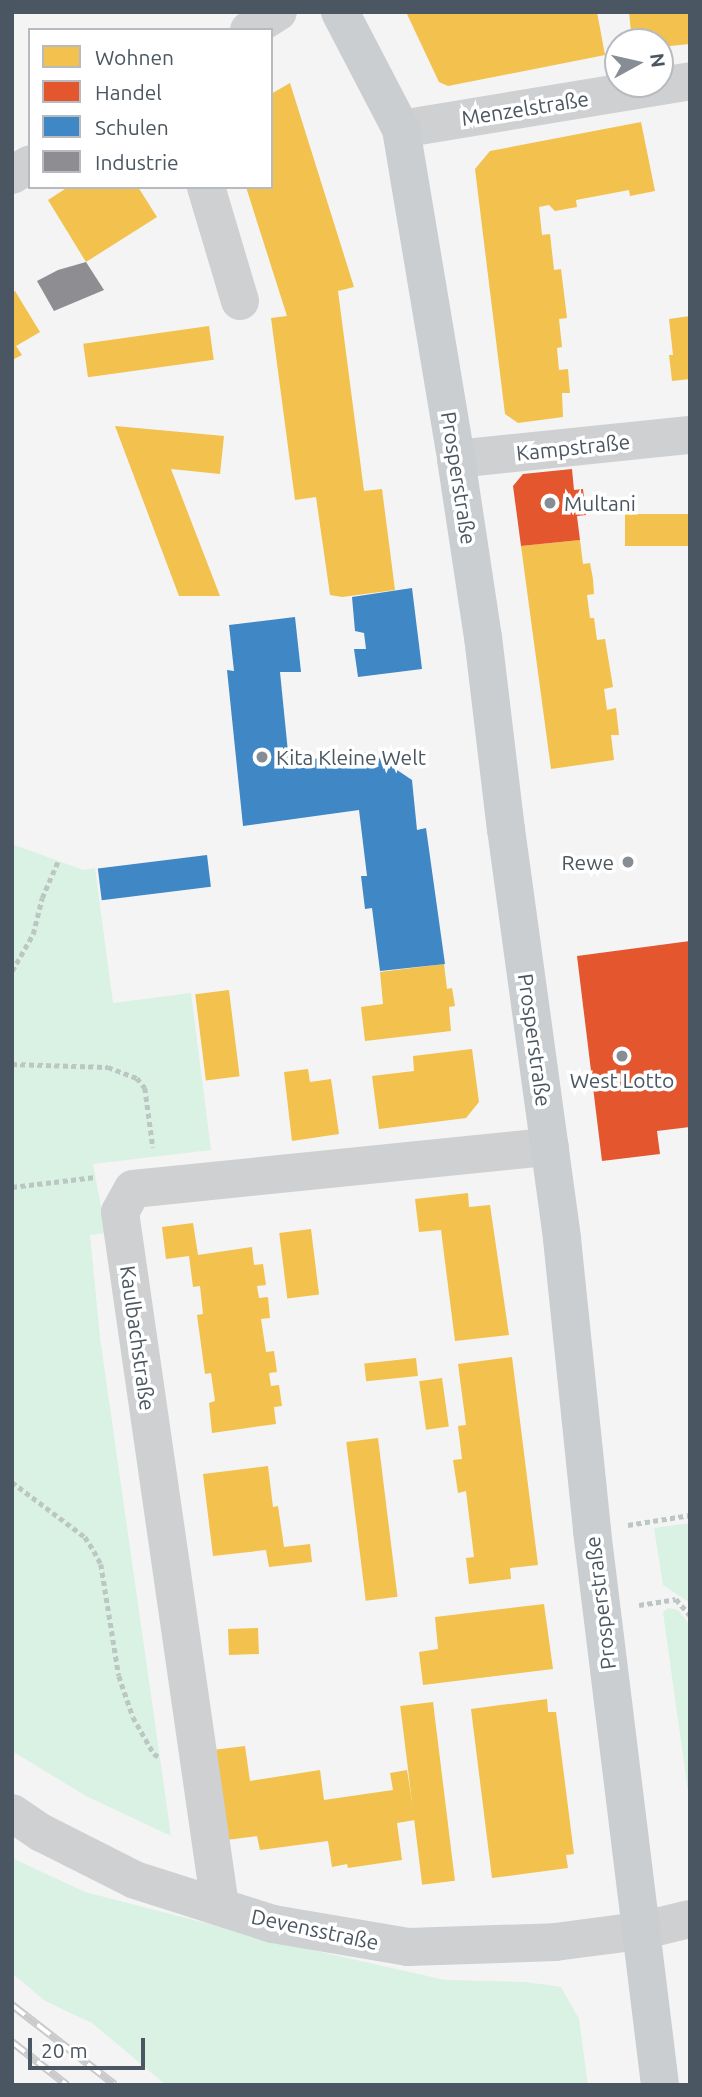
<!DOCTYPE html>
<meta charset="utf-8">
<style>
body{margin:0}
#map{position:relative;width:702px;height:2097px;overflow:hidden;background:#f4f4f4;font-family:Ubuntu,sans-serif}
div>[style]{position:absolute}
.green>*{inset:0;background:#d9f2e3}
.homes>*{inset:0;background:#f2c14e;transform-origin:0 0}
.shops>*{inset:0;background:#e4572e}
.schools>*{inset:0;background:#3f88c5;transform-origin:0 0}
.industry>*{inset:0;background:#8d8d92}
.path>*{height:4.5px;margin-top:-2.25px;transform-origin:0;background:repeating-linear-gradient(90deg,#bcc7c4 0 5px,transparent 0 8.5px)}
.minor>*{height:38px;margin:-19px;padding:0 19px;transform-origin:19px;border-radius:19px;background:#ced0d2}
.major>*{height:38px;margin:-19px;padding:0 19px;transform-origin:19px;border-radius:19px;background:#caced1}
.rail>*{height:8px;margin-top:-4px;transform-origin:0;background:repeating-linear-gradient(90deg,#fff 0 16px,#c9cacc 0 32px);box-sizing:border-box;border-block:2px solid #c9cacc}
.dots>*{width:19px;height:19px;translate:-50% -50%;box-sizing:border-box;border:4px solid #fff;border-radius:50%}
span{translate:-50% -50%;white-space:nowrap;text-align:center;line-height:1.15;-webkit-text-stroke:7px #fff;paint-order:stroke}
.street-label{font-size:21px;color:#4a5661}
.poi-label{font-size:21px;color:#4a5661}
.left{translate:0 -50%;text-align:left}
.right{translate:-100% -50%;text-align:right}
.frame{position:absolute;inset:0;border:14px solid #4a5661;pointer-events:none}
.legend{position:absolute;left:28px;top:28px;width:245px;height:161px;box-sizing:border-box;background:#fff;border:2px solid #b7bbc0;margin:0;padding:9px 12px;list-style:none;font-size:21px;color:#4a5661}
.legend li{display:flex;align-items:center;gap:14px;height:35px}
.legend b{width:35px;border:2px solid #b7bbc0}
.north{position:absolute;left:604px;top:28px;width:70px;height:70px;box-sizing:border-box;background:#fff;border:2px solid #b7bbc0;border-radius:50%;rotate:82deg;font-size:19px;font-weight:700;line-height:28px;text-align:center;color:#4a5661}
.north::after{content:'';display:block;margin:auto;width:24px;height:32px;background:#868d94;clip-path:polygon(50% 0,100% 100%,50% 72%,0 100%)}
.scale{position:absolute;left:28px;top:2038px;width:117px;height:32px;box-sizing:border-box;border:4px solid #4a5661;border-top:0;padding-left:9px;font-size:21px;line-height:24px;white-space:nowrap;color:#4a5661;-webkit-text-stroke:5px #fff;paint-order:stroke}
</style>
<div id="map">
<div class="green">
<div style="clip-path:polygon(12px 844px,83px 870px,95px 868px,113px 1003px,191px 993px,211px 1150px,93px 1164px,106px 1233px,90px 1235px,100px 1337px,171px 1836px,86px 1796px,12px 1751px)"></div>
<div style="clip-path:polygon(690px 1523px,690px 1603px,663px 1585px,654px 1528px)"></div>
<div style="clip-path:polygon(668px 1608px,678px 1610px,690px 1625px,690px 1806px,663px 1612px)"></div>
<div style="clip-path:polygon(12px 1858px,85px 1892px,299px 1947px,445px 1980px,526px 1982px,561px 1987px,579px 2019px,588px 2085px,166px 2085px,92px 2023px,45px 2001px,12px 1973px)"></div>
</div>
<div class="homes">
<div style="clip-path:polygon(406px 12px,597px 12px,605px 55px,448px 86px,439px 82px)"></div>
<div style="clip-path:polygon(629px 12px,690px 12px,690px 44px,660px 47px,660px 42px,632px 42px)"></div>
<div style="clip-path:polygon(290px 83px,354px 287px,338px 291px,364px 491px,382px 489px,395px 590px,342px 597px,330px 595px,316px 497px,295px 500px,271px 318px,287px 316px,246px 187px,271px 187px,271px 94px)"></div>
<div style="clip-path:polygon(641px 122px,655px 191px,630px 196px,629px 190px,576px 200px,577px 207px,555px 211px,549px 205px,539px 207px,542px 235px,550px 234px,554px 270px,561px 269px,567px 318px,559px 319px,562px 347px,557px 348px,559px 370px,568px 369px,570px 393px,562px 393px,563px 417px,518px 423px,505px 414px,475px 169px,490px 151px)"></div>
<div style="clip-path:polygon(68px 187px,138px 187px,157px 217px,86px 262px,48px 200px)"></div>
<div style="clip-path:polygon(15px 291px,40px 332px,16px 346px,22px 355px,12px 360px,12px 292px)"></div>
<div style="clip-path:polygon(690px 316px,690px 379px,672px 381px,669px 355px,673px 355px,669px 319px)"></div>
<div style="left:209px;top:326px;width:34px;height:127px;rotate:82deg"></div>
<div style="clip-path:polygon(115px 426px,224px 436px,220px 474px,171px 469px,220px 596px,179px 596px)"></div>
<div style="left:690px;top:514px;width:32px;height:65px;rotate:90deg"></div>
<div style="clip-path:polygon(580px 540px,583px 564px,590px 563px,593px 579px,594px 594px,587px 595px,590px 618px,594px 618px,597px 640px,605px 639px,613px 687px,604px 689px,607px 710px,616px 708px,619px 735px,611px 735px,614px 760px,551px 769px,521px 546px)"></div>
<div style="clip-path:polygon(444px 964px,447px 989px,452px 988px,455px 1006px,449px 1007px,451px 1031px,365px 1041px,361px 1007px,383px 1004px,380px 972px)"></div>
<div style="left:229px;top:990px;width:87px;height:34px;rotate:83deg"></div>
<div style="clip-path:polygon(472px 1049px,479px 1102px,466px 1118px,379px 1129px,372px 1076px,414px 1071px,413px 1056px)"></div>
<div style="clip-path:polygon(308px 1069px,310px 1082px,331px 1079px,339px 1134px,292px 1141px,284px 1072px)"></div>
<div style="clip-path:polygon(468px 1193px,469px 1207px,490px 1205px,509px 1335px,455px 1341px,441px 1230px,419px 1232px,415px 1199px)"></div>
<div style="clip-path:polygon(193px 1223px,198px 1255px,252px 1247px,254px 1265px,263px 1264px,266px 1285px,257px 1286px,259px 1298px,268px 1297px,270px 1318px,261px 1319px,266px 1352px,274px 1351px,277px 1372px,269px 1373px,271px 1386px,279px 1385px,282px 1406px,274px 1407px,276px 1424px,212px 1433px,209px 1403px,215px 1401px,211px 1373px,205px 1374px,197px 1315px,203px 1314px,200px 1286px,193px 1287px,189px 1256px,166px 1259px,162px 1227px)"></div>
<div style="left:311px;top:1229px;width:66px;height:32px;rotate:83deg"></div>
<div style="clip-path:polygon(512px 1357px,538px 1565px,510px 1568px,511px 1579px,469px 1584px,466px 1558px,474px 1557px,466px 1491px,458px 1493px,453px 1460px,462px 1459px,458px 1426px,466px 1425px,458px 1364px)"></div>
<div style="left:416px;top:1358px;width:18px;height:52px;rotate:84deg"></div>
<div style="left:442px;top:1378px;width:49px;height:23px;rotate:82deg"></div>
<div style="left:378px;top:1438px;width:160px;height:32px;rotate:83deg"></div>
<div style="clip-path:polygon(268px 1466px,273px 1507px,278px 1506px,284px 1547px,310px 1544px,312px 1562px,269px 1567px,266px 1550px,213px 1556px,203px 1474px)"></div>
<div style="clip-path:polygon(544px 1604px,553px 1669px,423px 1685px,419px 1652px,438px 1649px,435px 1617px)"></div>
<div style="left:258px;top:1628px;width:26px;height:30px;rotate:88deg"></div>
<div style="clip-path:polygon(547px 1699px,548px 1712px,556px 1712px,574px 1854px,566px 1855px,568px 1868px,492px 1878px,471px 1709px)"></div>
<div style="left:433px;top:1702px;width:180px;height:33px;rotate:83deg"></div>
<div style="clip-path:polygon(245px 1746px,250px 1781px,320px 1770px,324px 1800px,393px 1790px,390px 1773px,407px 1770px,415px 1820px,397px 1823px,402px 1860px,348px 1868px,347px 1864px,332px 1867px,328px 1841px,260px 1850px,257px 1836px,226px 1840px,213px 1750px)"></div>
</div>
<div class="shops">
<div style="clip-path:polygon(572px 469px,574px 490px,583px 489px,586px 515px,577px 516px,580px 540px,521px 546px,513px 486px,523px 474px)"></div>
<div style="clip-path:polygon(690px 941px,690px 1127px,657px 1131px,660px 1154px,602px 1161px,577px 956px)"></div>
</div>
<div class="schools">
<div style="clip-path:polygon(412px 588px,422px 669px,358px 677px,354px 649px,366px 649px,364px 633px,355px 631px,352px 597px)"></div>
<div style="clip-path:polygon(295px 617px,301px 672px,280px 672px,289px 762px,370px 752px,412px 780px,417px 830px,426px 828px,445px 964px,380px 971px,372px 908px,365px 909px,361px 876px,367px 876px,359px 810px,243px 826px,227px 670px,234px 671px,229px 625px)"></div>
<div style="left:207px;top:855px;width:32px;height:110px;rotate:83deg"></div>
</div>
<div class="industry">
<div style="clip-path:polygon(86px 262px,104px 290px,54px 311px,37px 281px,58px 270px)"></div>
</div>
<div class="path">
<div style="left:12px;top:971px;width:43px;rotate:-60.4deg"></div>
<div style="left:33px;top:934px;width:37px;rotate:-76deg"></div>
<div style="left:42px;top:898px;width:40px;rotate:-66.6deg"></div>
<div style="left:12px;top:1064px;width:96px;rotate:1.8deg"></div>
<div style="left:108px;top:1067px;width:31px;rotate:21deg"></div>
<div style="left:137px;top:1078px;width:13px;rotate:51deg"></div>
<div style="left:145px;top:1088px;width:60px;rotate:82.3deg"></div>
<div style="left:12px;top:1187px;width:84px;rotate:-6.9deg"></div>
<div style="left:12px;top:1482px;width:91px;rotate:37deg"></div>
<div style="left:85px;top:1537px;width:17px;rotate:57deg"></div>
<div style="left:94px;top:1551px;width:15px;rotate:62deg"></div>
<div style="left:101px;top:1564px;width:113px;rotate:80.9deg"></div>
<div style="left:119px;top:1676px;width:43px;rotate:71.1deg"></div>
<div style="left:133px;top:1717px;width:43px;rotate:60.4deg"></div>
<div style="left:154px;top:1754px;width:7px;rotate:27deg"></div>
<div style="left:628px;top:1525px;width:63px;rotate:-9.2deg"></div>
<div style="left:639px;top:1605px;width:37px;rotate:-9deg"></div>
<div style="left:676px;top:1599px;width:21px;rotate:49deg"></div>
</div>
<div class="minor">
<div style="left:249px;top:30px;width:34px;rotate:-32deg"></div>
<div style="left:401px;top:129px;width:293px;rotate:-9.4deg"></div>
<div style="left:12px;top:175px;width:21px;rotate:-31deg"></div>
<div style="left:206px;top:187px;width:119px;rotate:73.4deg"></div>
<div style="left:456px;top:459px;width:235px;rotate:-5.9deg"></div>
<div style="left:12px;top:1813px;width:36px;rotate:34deg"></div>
<div style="left:42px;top:1833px;width:104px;rotate:26.8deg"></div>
<div style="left:135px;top:1880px;width:145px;rotate:17.7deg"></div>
<div style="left:273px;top:1924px;width:137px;rotate:9.7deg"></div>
<div style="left:408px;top:1947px;width:147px;rotate:-1.9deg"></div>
<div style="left:555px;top:1942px;width:86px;rotate:-7.4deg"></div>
<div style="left:640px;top:1931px;width:51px;rotate:-13.5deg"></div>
<div style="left:220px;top:1906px;width:701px;rotate:-98.2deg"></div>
<div style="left:120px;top:1212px;width:26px;rotate:-61deg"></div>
<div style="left:133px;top:1189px;width:419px;rotate:-5.8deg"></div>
</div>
<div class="major">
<div style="left:340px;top:12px;width:132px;rotate:62.5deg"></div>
<div style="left:401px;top:129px;width:335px;rotate:80.5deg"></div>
<div style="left:456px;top:459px;width:180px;rotate:81.4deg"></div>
<div style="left:483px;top:637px;width:193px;rotate:83.2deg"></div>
<div style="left:506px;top:829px;width:414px;rotate:82.2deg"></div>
<div style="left:562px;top:1239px;width:294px;rotate:84.1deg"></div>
<div style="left:592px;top:1531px;width:558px;rotate:83deg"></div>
</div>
<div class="rail">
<div style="left:12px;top:2005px;width:130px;rotate:37.8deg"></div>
<div style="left:12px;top:2042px;width:70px;rotate:38deg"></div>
</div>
<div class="dots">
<div style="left:550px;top:503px;background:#868d94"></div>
<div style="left:262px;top:757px;background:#868d94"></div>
<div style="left:628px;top:862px;background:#868d94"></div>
<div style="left:622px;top:1056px;background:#868d94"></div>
</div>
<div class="street-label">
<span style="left:525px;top:108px;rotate:-9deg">Menzelstraße</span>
<span style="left:573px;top:447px;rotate:-6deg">Kampstraße</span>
<span style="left:459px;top:478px;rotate:81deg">Prosperstraße</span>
<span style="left:535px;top:1040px;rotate:82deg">Prosperstraße</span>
<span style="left:138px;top:1338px;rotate:82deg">Kaulbachstraße</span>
<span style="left:600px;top:1603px;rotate:-97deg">Prosperstraße</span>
<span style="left:315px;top:1929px;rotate:12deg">Devensstraße</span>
</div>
<div class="poi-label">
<span class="left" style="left:564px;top:503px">Multani</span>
<span class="left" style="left:276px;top:757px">Kita Kleine Welt</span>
<span class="right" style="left:614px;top:862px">Rewe</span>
<span style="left:622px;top:1080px">West Lotto</span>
</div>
<div class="frame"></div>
<ul class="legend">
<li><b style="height:19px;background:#f2c14e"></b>Wohnen</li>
<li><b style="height:19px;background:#e4572e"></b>Handel</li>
<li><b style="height:19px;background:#3f88c5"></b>Schulen</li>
<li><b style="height:19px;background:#8d8d92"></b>Industrie</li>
</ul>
<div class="north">N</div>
<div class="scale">20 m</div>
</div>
